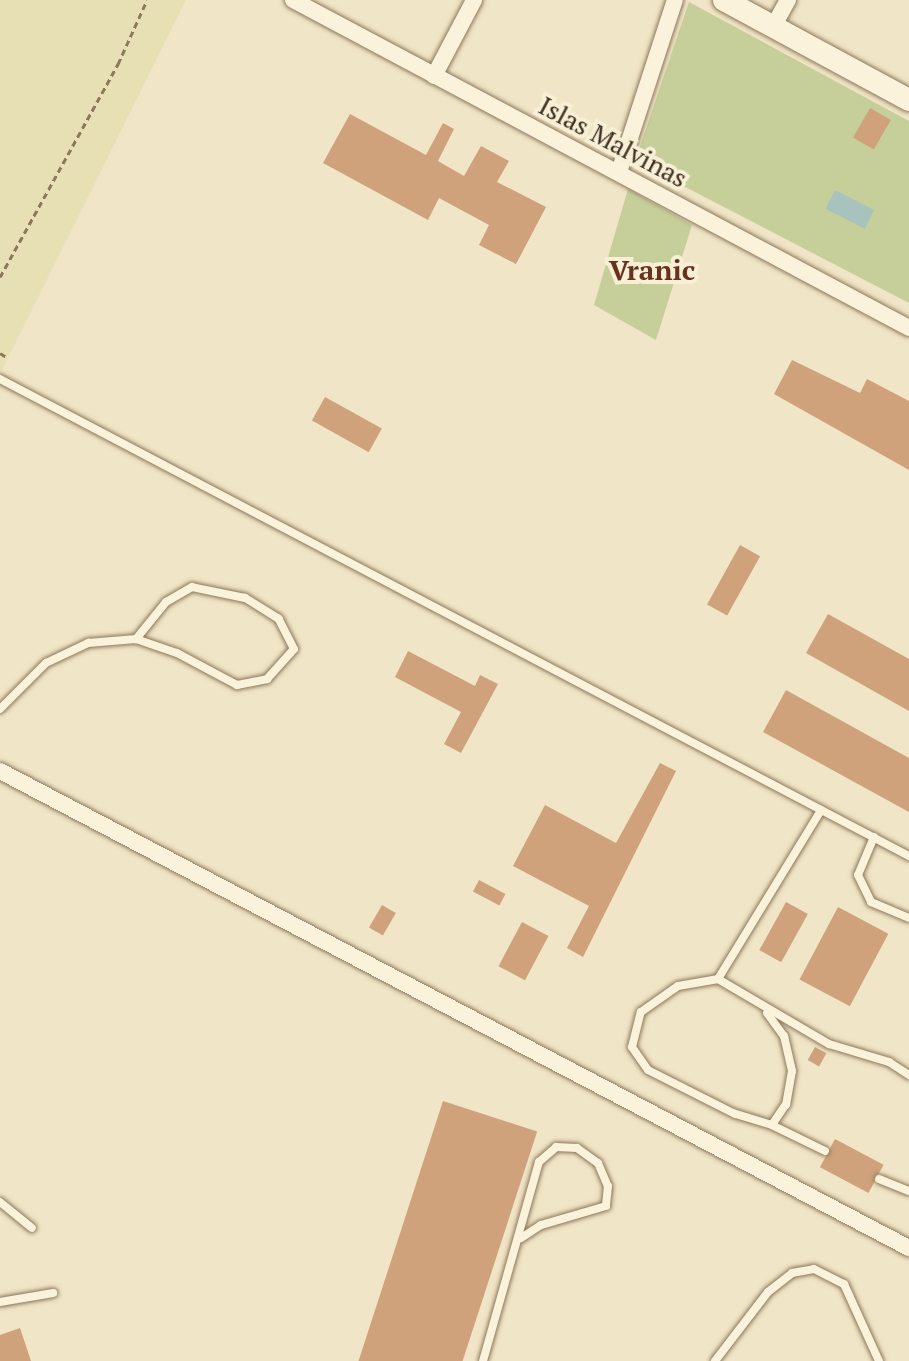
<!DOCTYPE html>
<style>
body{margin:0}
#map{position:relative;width:909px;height:1361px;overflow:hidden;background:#f0e5c6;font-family:"PT Serif",serif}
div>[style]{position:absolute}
.farmland>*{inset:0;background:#e6e0b4}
.green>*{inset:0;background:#c6cf9a}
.water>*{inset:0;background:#a8c3bd;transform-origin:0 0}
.building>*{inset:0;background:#cfa27b;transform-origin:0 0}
.path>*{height:3px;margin-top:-1.5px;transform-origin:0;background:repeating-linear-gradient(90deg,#8c775b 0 6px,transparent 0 10px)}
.roads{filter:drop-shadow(0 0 2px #8c775b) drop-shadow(0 0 2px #8c775b)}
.lane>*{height:8px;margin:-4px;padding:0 4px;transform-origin:4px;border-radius:4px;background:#faf2da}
.street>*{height:16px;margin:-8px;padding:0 8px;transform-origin:8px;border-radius:8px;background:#faf2da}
.secondary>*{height:22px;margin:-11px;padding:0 11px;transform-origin:11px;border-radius:11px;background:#faf2da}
span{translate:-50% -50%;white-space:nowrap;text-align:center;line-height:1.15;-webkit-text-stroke:8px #f7efd6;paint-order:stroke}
.street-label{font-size:26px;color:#3c2e1f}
.neighbourhood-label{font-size:28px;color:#6a311d;font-weight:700}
</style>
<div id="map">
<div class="farmland">
<div style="clip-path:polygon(0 0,186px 0,0 374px)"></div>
</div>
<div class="green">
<div style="clip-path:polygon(689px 2px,909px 121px,909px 303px,635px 161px)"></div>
<div style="clip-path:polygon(628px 189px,692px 225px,656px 340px,594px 305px)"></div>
</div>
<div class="water">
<div style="left:835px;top:190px;width:44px;height:21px;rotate:27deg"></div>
</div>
<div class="building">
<div style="left:870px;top:108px;width:24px;height:34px;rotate:30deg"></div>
<div style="clip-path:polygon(350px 114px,426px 155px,443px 123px,454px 129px,438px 161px,464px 176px,481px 146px,509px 161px,497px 182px,546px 207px,516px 264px,479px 245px,489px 225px,439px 198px,428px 220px,323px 163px)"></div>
<div style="clip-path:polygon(792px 360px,860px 393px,867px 379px,909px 401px,909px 470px,774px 394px)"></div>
<div style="left:325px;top:397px;width:65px;height:27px;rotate:29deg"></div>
<div style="left:740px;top:545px;width:23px;height:68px;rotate:29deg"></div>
<div style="clip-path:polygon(828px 614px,909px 659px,909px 711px,806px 653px)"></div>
<div style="clip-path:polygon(408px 651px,475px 686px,480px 675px,498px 684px,461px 753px,444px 744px,461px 712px,395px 677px)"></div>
<div style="clip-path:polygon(786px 690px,909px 758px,909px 812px,763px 732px)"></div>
<div style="clip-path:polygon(660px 763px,676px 771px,583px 957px,567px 948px,589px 906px,513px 866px,545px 805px,616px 843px)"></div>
<div style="left:479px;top:880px;width:30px;height:13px;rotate:28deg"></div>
<div style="left:786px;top:902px;width:25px;height:55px;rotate:29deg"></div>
<div style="left:382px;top:905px;width:16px;height:26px;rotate:30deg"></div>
<div style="left:838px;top:907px;width:57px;height:82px;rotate:28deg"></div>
<div style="left:522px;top:922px;width:30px;height:50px;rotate:28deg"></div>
<div style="left:815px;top:1047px;width:13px;height:15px;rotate:29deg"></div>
<div style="left:443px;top:1101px;width:99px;height:274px;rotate:18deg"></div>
<div style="left:835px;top:1139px;width:55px;height:32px;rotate:28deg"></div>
<div style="clip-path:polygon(20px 1328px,31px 1361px,0 1361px,0 1335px)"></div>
</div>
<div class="path">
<div style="left:0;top:277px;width:244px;rotate:-61deg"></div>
<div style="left:118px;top:64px;width:70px;rotate:-65.6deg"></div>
<div style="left:0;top:353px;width:9px;rotate:32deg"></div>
</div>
<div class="roads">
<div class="lane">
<div style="left:0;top:379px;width:1027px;rotate:27.69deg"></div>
<div style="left:0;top:709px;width:65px;rotate:-45deg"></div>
<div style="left:46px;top:663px;width:47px;rotate:-25.5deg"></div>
<div style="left:88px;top:643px;width:48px;rotate:-4.8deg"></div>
<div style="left:136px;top:639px;width:43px;rotate:18.9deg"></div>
<div style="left:177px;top:653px;width:68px;rotate:28.1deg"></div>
<div style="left:237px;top:685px;width:31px;rotate:-11deg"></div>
<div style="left:267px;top:679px;width:40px;rotate:-48deg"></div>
<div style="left:294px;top:649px;width:34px;rotate:-117deg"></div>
<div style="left:279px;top:619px;width:40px;rotate:-148deg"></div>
<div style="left:245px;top:598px;width:54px;rotate:-168.3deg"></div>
<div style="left:192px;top:587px;width:30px;rotate:150deg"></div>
<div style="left:166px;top:602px;width:48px;rotate:129deg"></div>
<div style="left:874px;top:837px;width:41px;rotate:112.8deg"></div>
<div style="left:858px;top:875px;width:30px;rotate:64deg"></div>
<div style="left:871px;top:902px;width:41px;rotate:22.8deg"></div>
<div style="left:718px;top:979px;width:198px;rotate:-58.6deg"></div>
<div style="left:767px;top:1013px;width:29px;rotate:54deg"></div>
<div style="left:784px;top:1036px;width:36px;rotate:77deg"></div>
<div style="left:792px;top:1071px;width:34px;rotate:100deg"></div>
<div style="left:786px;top:1104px;width:25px;rotate:124deg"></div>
<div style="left:825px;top:1151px;width:59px;rotate:-153.9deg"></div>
<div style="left:772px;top:1125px;width:39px;rotate:-163deg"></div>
<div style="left:735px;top:1114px;width:97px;rotate:-153.2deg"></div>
<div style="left:648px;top:1070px;width:28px;rotate:-125deg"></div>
<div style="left:632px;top:1047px;width:36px;rotate:-76deg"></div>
<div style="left:641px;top:1012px;width:45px;rotate:-35.1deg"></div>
<div style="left:678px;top:986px;width:41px;rotate:-9.9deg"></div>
<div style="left:718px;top:979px;width:129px;rotate:30.4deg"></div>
<div style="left:829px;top:1044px;width:63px;rotate:16.7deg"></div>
<div style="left:889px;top:1062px;width:24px;rotate:33deg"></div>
<div style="left:879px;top:1179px;width:32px;rotate:22deg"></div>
<div style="left:0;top:1202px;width:41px;rotate:39.1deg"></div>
<div style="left:0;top:1302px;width:54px;rotate:-9.6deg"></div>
<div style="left:483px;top:1361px;width:207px;rotate:-74.3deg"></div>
<div style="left:539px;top:1162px;width:23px;rotate:-41deg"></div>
<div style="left:556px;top:1147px;width:21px;rotate:3deg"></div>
<div style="left:577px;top:1148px;width:26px;rotate:36deg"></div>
<div style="left:598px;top:1163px;width:25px;rotate:67deg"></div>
<div style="left:608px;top:1186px;width:20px;rotate:96deg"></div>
<div style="left:606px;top:1206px;width:68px;rotate:163.7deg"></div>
<div style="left:541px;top:1225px;width:24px;rotate:147deg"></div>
<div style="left:715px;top:1361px;width:87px;rotate:-52.5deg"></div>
<div style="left:768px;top:1292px;width:31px;rotate:-38deg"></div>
<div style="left:792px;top:1273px;width:22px;rotate:-10deg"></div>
<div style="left:814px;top:1269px;width:34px;rotate:27deg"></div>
<div style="left:844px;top:1284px;width:85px;rotate:65.6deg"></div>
</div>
<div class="street">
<div style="left:293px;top:0;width:698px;rotate:28.03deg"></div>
<div style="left:773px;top:27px;width:31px;rotate:-61deg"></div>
<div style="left:434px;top:76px;width:86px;rotate:-62.2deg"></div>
<div style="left:619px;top:172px;width:181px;rotate:-72deg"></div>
<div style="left:0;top:771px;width:1027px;rotate:27.69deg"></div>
</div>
<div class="secondary">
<div style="left:724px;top:0;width:210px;rotate:28.4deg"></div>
</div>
</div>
<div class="street-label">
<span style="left:613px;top:142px;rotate:28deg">Islas Malvinas</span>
</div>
<div class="neighbourhood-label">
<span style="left:652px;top:270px">Vranic</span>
</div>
</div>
